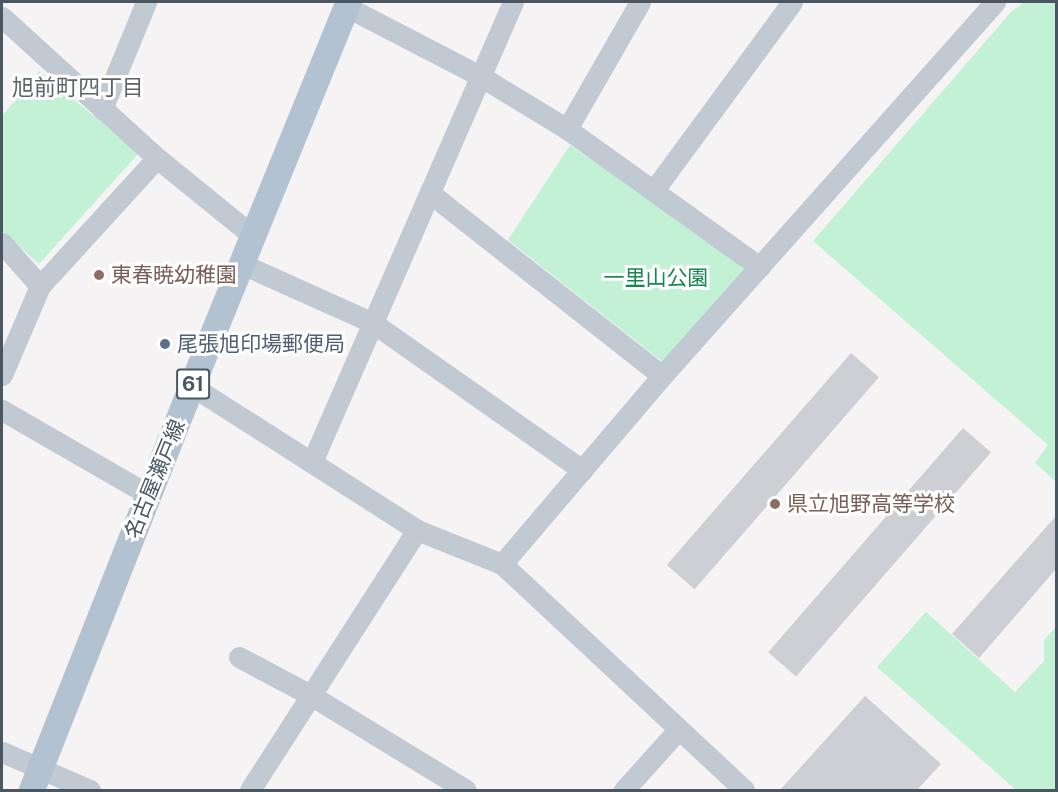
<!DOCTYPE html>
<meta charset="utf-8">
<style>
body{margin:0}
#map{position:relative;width:1058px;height:792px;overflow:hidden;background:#f5f3f3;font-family:"Public Sans","Noto Sans JP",sans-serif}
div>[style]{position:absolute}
.green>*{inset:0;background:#c3f1d5}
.building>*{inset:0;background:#cdcfd5;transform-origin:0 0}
.minor>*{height:21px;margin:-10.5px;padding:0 10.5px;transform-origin:10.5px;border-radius:10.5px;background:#c1cad2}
.major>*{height:26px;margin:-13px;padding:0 13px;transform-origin:13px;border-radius:13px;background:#b3c2d1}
.dots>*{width:16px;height:16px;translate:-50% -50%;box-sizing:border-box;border:3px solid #fff;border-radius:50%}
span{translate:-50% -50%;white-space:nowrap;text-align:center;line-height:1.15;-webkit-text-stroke:6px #fff;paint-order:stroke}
.shield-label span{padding:2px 4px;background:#fff;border:2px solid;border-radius:4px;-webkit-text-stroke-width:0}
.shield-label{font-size:20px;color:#4a5661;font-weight:700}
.education-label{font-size:21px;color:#785e54}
.left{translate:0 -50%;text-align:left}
.park-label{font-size:21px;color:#17864f}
.service-label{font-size:21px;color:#4e5e75}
.street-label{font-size:21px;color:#4a5661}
.neighbourhood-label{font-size:22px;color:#5f6368}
.frame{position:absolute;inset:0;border:3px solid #4a5661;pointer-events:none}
</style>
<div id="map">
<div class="green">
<div style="clip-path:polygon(1024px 2px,1056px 2px,1056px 482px,1035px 463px,1048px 445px,813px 241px,1011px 12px)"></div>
<div style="clip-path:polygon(39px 71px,139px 153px,39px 264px,2px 231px,2px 116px)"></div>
<div style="clip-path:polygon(570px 145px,748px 266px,664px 363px,508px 240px)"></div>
<div style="clip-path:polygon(926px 612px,1015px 692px,1044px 661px,1044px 640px,1056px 627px,1056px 790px,1016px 790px,877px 667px)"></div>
</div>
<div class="building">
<div style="left:851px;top:353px;width:37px;height:281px;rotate:41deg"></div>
<div style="left:963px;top:428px;width:37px;height:297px;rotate:41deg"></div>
<div style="clip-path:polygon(1055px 517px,1056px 569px,979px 658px,952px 634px)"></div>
<div style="clip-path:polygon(865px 696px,941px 764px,917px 790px,780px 790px)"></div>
</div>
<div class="minor">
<div style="left:347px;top:7px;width:150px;rotate:27.4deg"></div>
<div style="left:480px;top:76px;width:102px;rotate:31.3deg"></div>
<div style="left:567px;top:129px;width:237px;rotate:35.6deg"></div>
<div style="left:2px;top:17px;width:210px;rotate:42.3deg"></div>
<div style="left:157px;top:158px;width:124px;rotate:39.1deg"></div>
<div style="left:102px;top:109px;width:116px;rotate:-67.6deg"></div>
<div style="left:567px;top:129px;width:146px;rotate:-60.1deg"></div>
<div style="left:654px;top:190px;width:233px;rotate:-53.7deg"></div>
<div style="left:431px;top:194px;width:294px;rotate:38.2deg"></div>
<div style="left:2px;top:243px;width:57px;rotate:48.5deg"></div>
<div style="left:242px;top:264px;width:144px;rotate:24.2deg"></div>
<div style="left:373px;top:323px;width:256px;rotate:35.1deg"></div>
<div style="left:2px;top:375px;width:97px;rotate:-66.9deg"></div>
<div style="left:40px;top:286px;width:173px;rotate:-47.6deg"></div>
<div style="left:192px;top:386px;width:267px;rotate:32.6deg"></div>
<div style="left:417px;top:530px;width:92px;rotate:21.8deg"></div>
<div style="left:502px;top:564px;width:331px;rotate:43deg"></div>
<div style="left:2px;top:410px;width:170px;rotate:30deg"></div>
<div style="left:312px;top:462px;width:502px;rotate:-66.4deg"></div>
<div style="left:502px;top:564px;width:247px;rotate:-49.6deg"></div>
<div style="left:662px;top:376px;width:501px;rotate:-48.32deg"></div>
<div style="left:239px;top:657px;width:83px;rotate:28.1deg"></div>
<div style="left:312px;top:696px;width:180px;rotate:31.4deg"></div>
<div style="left:2px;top:752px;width:96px;rotate:23.4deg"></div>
<div style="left:250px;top:790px;width:309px;rotate:-57.3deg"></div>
<div style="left:624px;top:790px;width:82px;rotate:-48deg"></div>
</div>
<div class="major">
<div style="left:32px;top:790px;width:435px;rotate:-68.4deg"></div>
<div style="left:192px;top:386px;width:415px;rotate:-67.8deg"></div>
</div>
<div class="dots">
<div style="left:99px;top:275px;background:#8d6e63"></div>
<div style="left:165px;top:344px;background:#5c6f8a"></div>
<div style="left:775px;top:504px;background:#8d6e63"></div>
</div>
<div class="shield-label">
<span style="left:193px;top:384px">61</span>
</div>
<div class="education-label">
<span class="left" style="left:111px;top:275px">東春暁幼稚園</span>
<span class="left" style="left:787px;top:504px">県立旭野高等学校</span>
</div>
<div class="park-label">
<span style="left:656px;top:278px">一里山公園</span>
</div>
<div class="service-label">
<span class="left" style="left:177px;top:344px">尾張旭印場郵便局</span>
</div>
<div class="street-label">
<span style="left:155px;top:479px;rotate:-68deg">名古屋瀬戸線</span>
</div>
<div class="neighbourhood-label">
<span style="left:78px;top:88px">旭前町四丁目</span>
</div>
<div class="frame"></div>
</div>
